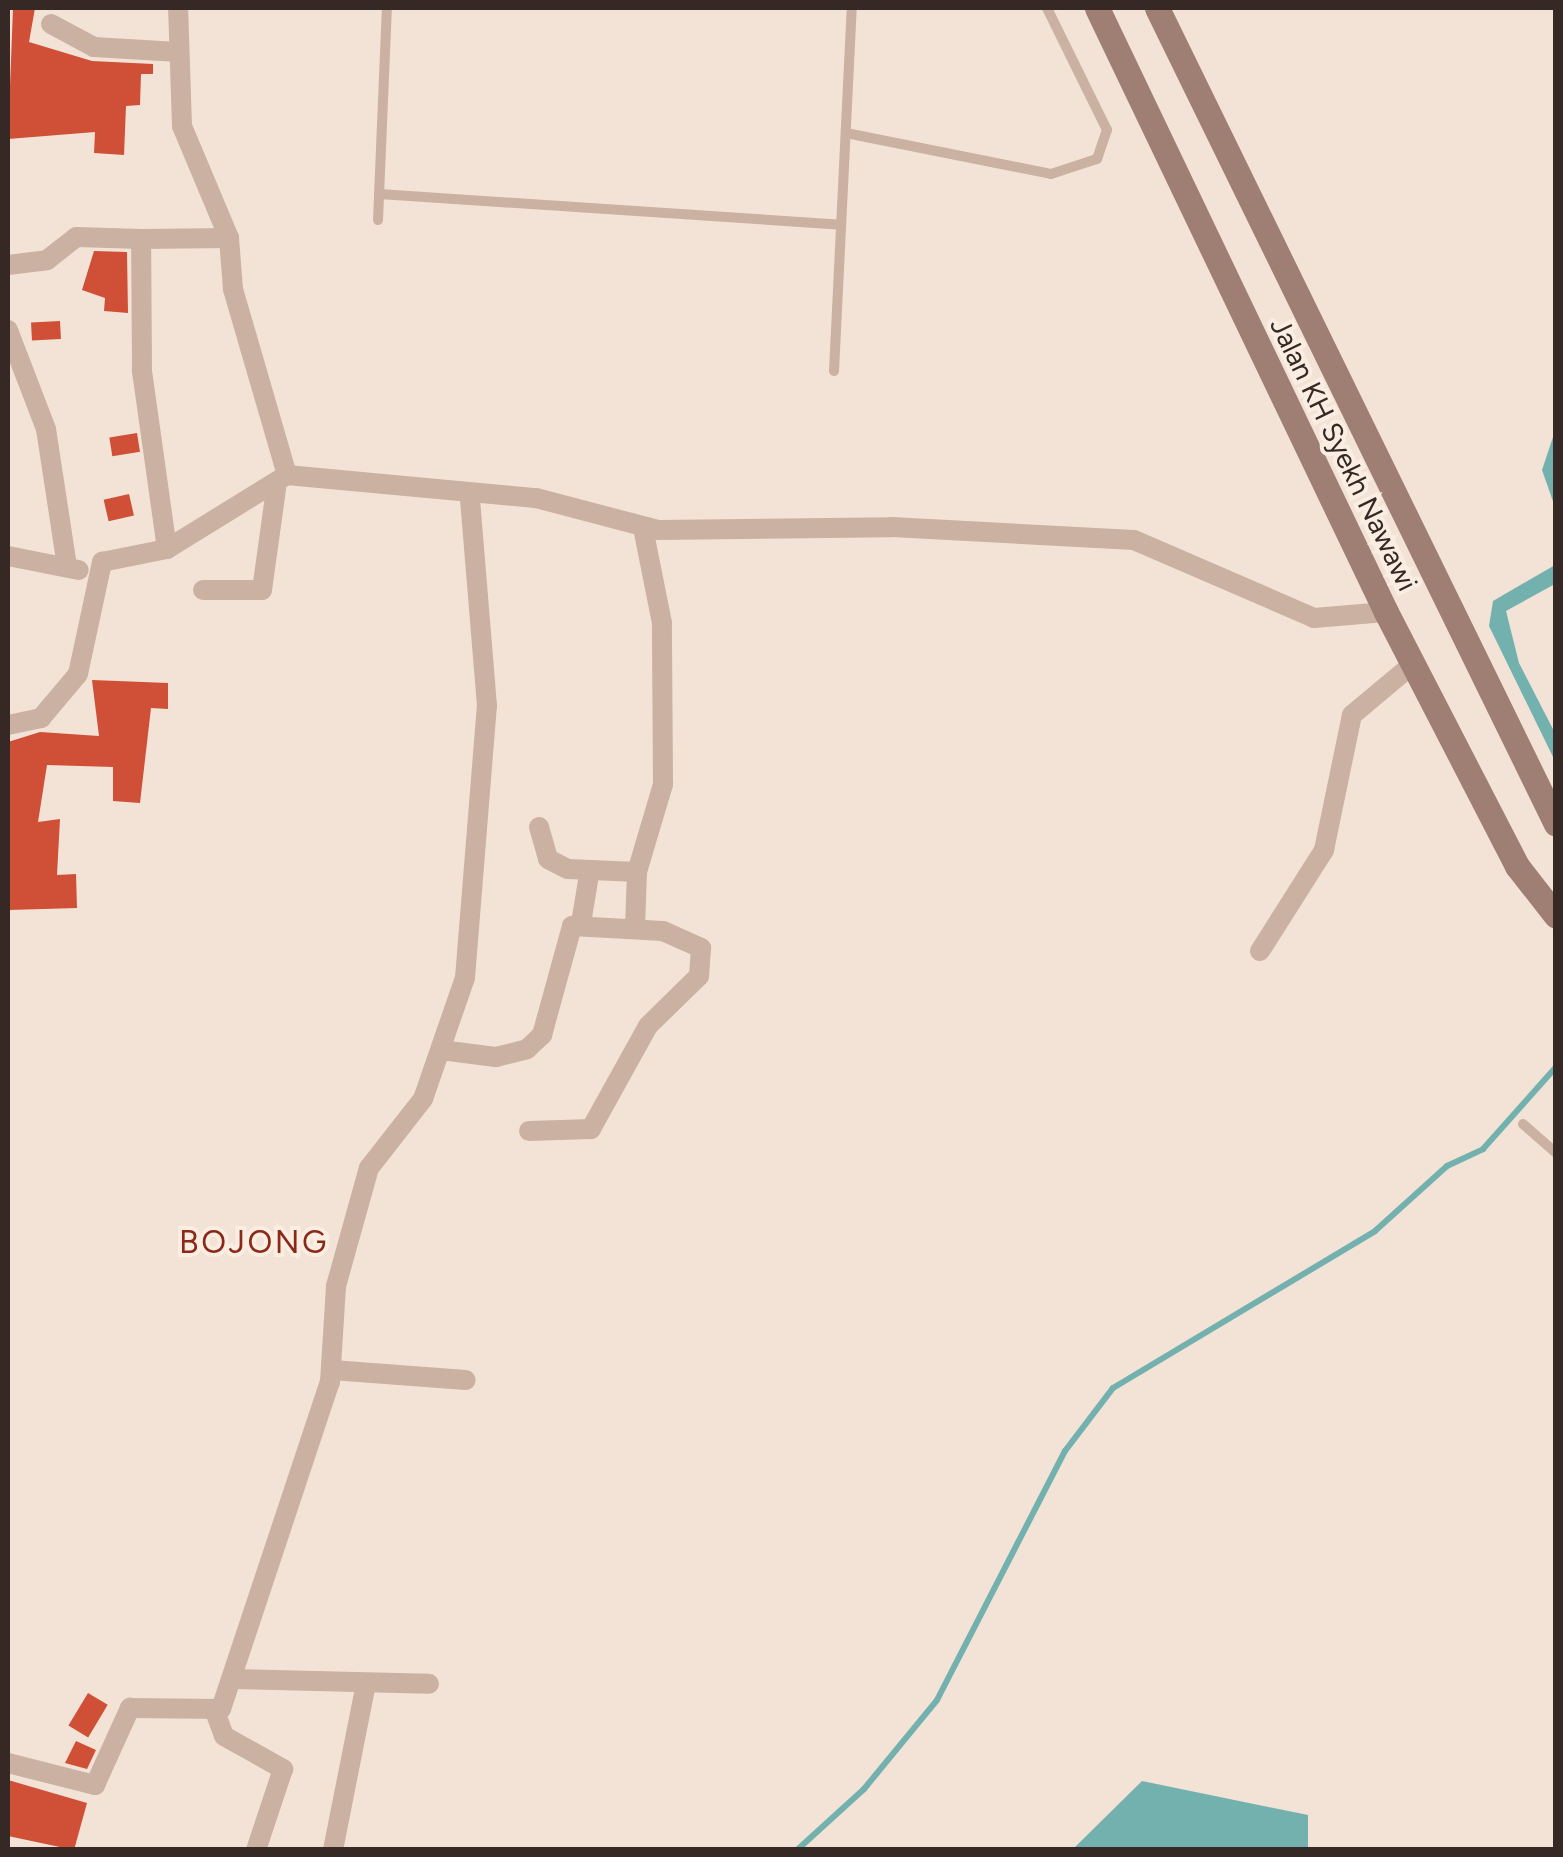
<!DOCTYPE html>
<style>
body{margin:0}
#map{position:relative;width:1563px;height:1857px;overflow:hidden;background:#f3e3d6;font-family:Figtree,sans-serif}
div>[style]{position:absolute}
.water>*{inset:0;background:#73b1af}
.stream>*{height:6px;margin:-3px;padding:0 3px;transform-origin:3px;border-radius:3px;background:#73b1af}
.building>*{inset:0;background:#cf4f37;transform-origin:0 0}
.service>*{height:10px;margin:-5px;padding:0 5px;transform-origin:5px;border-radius:5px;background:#cbb1a1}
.minor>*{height:20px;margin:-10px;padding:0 10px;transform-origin:10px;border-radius:10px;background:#cbb1a1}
.secondary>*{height:25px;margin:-12.5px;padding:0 12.5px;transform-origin:12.5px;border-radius:12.5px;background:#9f7f73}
span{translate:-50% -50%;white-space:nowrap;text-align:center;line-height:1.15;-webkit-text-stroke:8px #faede2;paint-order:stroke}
.street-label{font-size:28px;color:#352825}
.quarter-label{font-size:32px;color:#8a2918;letter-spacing:2.5px}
.frame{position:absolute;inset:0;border:10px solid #352825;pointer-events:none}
</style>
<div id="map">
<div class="water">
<div style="clip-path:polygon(1555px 431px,1555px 507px,1542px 470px)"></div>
<div style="clip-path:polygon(1555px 565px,1555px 584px,1506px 611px,1519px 663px,1555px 733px,1555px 761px,1489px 626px,1493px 601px)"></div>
<div style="clip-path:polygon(1142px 1781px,1308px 1815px,1308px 1849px,1073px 1849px)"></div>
</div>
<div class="stream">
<div style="left:797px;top:1850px;width:91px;rotate:-42.3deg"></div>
<div style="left:864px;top:1789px;width:115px;rotate:-50.6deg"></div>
<div style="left:937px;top:1700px;width:280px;rotate:-62.8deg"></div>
<div style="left:1065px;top:1451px;width:79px;rotate:-52.7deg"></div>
<div style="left:1113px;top:1388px;width:305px;rotate:-30.9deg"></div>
<div style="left:1375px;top:1231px;width:97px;rotate:-42.1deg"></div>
<div style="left:1447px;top:1166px;width:40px;rotate:-25deg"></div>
<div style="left:1483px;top:1149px;width:110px;rotate:-48.3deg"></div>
</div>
<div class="building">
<div style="clip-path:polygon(13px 8px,35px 8px,29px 42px,92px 61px,153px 64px,153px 74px,141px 74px,140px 105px,126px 106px,124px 155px,94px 153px,95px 132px,8px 139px)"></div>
<div style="clip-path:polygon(94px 251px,127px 252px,128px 313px,104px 311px,105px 298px,82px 290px)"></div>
<div style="left:60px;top:321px;width:18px;height:29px;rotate:87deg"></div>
<div style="left:137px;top:433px;width:19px;height:28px;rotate:81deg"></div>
<div style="left:129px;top:494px;width:22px;height:26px;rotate:77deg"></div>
<div style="clip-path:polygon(92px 680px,168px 683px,168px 709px,151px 708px,140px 803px,113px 801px,113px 767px,47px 765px,38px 822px,60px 819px,57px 875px,76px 874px,77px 908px,9px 910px,8px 742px,40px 732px,99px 736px)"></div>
<div style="left:88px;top:1693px;width:23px;height:38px;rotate:31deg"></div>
<div style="clip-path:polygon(76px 1741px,96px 1750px,87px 1769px,65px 1763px)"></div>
<div style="clip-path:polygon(8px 1780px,87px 1803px,74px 1850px,8px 1836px)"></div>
</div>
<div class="service">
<div style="left:846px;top:133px;width:209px;rotate:11.3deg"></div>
<div style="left:1051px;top:174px;width:48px;rotate:-18.1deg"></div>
<div style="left:1097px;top:159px;width:31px;rotate:-71deg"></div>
<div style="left:1107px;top:130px;width:136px;rotate:-116.2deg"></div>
<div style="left:379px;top:194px;width:463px;rotate:3.8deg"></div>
<div style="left:378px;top:220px;width:212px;rotate:-87.6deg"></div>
<div style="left:834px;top:371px;width:363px;rotate:-87.2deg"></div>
<div style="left:1523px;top:1124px;width:44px;rotate:41.3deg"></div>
</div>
<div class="minor">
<div style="left:51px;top:24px;width:49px;rotate:28.1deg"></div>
<div style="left:94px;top:47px;width:84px;rotate:3.4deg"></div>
<div style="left:8px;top:265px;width:39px;rotate:-7deg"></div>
<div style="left:47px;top:260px;width:37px;rotate:-38deg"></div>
<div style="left:76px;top:237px;width:65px;rotate:1.8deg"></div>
<div style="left:8px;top:330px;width:106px;rotate:69deg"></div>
<div style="left:46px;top:429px;width:140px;rotate:81.3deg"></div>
<div style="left:287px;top:475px;width:250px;rotate:5.3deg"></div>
<div style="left:536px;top:498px;width:126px;rotate:14.7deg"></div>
<div style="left:658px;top:530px;width:234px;rotate:-0.7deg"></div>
<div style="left:892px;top:527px;width:242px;rotate:3.1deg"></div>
<div style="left:1134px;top:540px;width:196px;rotate:23.4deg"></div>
<div style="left:1314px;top:618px;width:72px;rotate:-4.8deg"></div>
<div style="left:167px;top:549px;width:181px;rotate:-98deg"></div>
<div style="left:142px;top:370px;width:131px;rotate:-90.4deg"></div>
<div style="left:141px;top:239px;width:88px;rotate:-0.7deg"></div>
<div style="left:8px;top:556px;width:72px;rotate:11.2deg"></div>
<div style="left:203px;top:590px;width:59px"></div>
<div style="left:262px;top:590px;width:102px;rotate:-82.1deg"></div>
<div style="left:8px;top:725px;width:34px;rotate:-12deg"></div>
<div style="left:41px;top:718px;width:57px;rotate:-49.9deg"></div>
<div style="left:78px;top:674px;width:115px;rotate:-77.9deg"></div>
<div style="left:102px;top:562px;width:66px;rotate:-11.3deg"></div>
<div style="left:167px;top:549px;width:141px;rotate:-31.7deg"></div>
<div style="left:287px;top:475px;width:194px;rotate:-106.2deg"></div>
<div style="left:233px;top:289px;width:51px;rotate:-94.5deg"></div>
<div style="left:229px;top:238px;width:121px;rotate:-112.8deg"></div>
<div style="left:182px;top:126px;width:118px;rotate:-91.9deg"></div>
<div style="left:539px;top:827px;width:33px;rotate:74deg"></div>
<div style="left:548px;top:859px;width:22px;rotate:27deg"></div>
<div style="left:568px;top:869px;width:69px;rotate:2.5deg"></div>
<div style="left:581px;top:923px;width:49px;rotate:-80.5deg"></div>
<div style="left:635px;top:928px;width:56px;rotate:-88deg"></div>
<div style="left:637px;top:872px;width:92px;rotate:-73.5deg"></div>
<div style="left:663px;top:784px;width:161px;rotate:-90.4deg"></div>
<div style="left:662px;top:623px;width:97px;rotate:-101.3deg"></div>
<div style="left:1260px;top:951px;width:120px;rotate:-57.6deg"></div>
<div style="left:1324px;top:850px;width:138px;rotate:-78.3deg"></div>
<div style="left:1352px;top:715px;width:80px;rotate:-39.9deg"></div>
<div style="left:441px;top:1050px;width:55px;rotate:7.3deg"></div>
<div style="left:496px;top:1057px;width:32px;rotate:-14deg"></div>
<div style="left:527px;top:1049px;width:21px;rotate:-43deg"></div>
<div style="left:542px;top:1035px;width:113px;rotate:-74.6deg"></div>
<div style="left:572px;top:926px;width:91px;rotate:3.1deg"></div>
<div style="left:663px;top:931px;width:42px;rotate:24.1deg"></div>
<div style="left:701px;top:948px;width:28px;rotate:94deg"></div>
<div style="left:699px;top:976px;width:71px;rotate:135.6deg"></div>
<div style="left:648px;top:1026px;width:118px;rotate:119deg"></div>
<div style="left:591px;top:1129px;width:62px;rotate:178.2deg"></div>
<div style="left:332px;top:1370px;width:134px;rotate:4.3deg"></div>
<div style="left:231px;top:1679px;width:198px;rotate:1.4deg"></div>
<div style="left:216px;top:1714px;width:23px;rotate:70deg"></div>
<div style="left:224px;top:1736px;width:68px;rotate:29.2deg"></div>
<div style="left:283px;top:1769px;width:85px;rotate:108.4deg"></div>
<div style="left:8px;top:1763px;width:90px;rotate:14.2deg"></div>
<div style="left:95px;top:1785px;width:85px;rotate:-65.6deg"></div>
<div style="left:130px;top:1708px;width:91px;rotate:0.6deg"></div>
<div style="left:221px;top:1709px;width:345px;rotate:-71.6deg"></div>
<div style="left:330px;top:1382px;width:96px;rotate:-86.4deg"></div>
<div style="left:336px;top:1286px;width:123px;rotate:-74.4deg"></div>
<div style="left:369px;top:1168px;width:88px;rotate:-52deg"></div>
<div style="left:423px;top:1099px;width:128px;rotate:-70.9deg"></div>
<div style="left:465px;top:978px;width:273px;rotate:-85.4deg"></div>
<div style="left:487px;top:706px;width:210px;rotate:-94.7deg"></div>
<div style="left:333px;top:1850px;width:170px;rotate:-78.8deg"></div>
</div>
<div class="secondary">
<div style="left:1097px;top:8px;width:670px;rotate:64.43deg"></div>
<div style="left:1386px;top:612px;width:286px;rotate:62.7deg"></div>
<div style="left:1517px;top:866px;width:63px;rotate:52deg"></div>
<div style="left:1157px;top:8px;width:908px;rotate:63.94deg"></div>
</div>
<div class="street-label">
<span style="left:1344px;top:454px;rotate:64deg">Jalan KH Syekh Nawawi</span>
</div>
<div class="quarter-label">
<span style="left:254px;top:1242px">BOJONG</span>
</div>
<div class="frame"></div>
</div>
